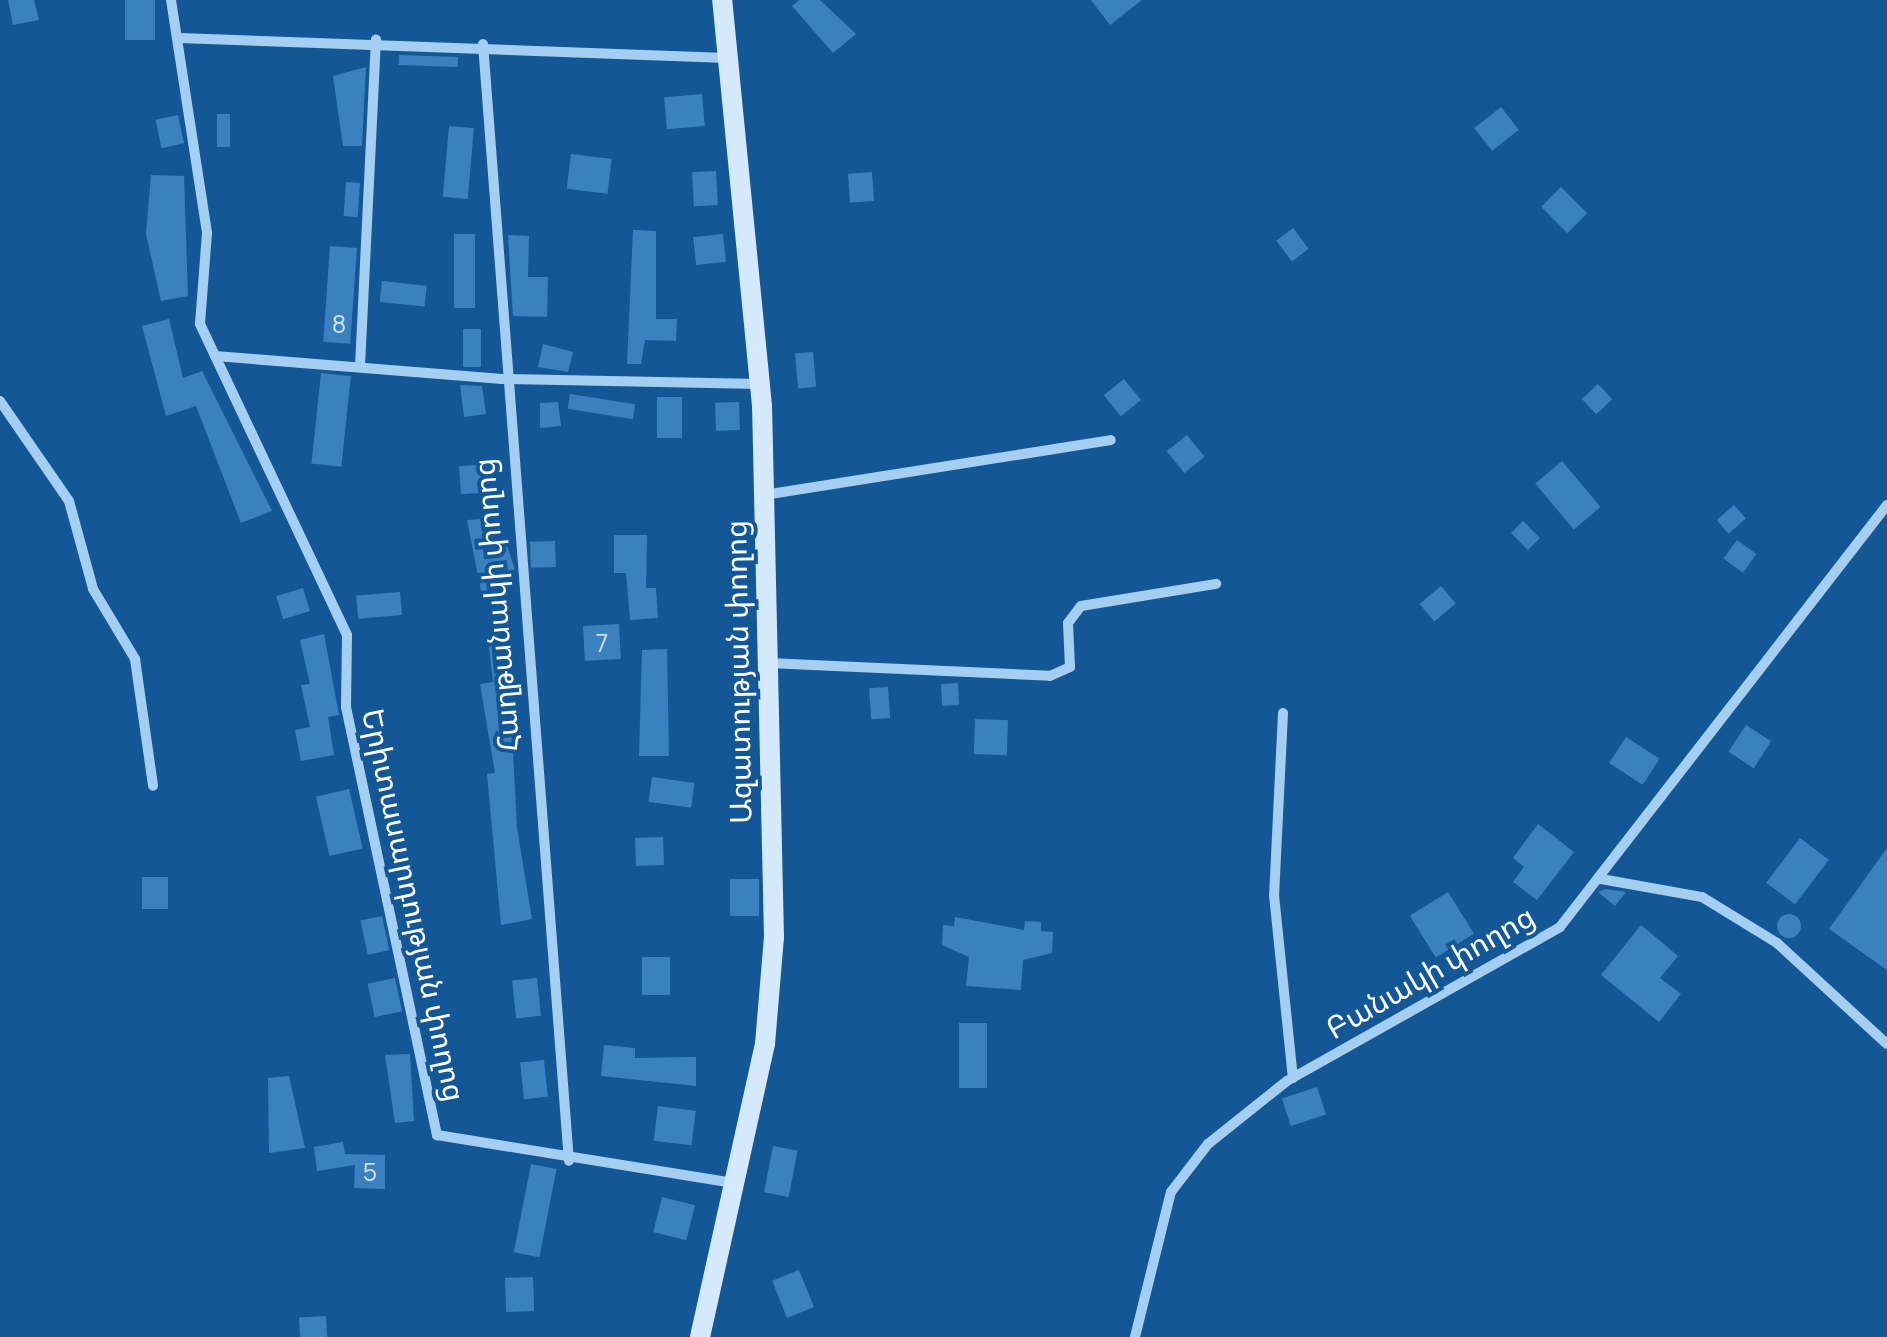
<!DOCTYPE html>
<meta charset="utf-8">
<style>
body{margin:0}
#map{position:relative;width:1887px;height:1337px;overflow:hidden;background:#135797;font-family:Manrope,"Noto Sans Armenian",sans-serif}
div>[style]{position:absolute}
.building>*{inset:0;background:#3c81bf;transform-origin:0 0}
.round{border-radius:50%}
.street>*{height:10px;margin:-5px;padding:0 5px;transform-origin:5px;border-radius:5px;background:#a5cef3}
.secondary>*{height:20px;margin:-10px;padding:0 10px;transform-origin:10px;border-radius:10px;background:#d4e9fc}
span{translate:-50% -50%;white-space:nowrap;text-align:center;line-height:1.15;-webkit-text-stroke:8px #135797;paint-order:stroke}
.number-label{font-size:25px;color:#cee0ef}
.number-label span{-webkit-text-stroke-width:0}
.street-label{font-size:30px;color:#fff}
</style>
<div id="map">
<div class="building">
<div style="clip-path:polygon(8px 0,34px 0,39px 20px,13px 25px)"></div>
<div style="left:125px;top:0;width:30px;height:40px"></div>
<div style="clip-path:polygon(799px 0,820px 0,856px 34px,833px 53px,792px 6px)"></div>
<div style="clip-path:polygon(1091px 0,1142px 0,1110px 25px)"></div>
<div style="left:399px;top:55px;width:59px;height:10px;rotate:2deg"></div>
<div style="clip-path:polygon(366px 67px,362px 146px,343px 146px,333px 76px)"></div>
<div style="left:702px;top:94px;width:32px;height:38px;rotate:85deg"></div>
<div style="left:1501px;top:107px;width:29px;height:34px;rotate:52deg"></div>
<div style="left:217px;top:114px;width:13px;height:33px"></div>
<div style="left:178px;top:115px;width:29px;height:23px;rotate:78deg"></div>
<div style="left:449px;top:126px;width:25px;height:71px;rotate:5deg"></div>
<div style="left:571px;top:154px;width:41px;height:35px;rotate:7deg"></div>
<div style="left:716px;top:171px;width:34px;height:24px;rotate:87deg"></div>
<div style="left:872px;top:172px;width:29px;height:24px;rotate:86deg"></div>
<div style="clip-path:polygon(151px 175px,184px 176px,188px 296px,161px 301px,146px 234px)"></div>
<div style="left:346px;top:182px;width:14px;height:34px;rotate:4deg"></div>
<div style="left:1561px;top:187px;width:37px;height:28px;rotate:45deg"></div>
<div style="left:1293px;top:228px;width:26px;height:21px;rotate:53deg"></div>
<div style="clip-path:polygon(633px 230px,656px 231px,656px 319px,677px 319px,676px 341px,645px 340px,641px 364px,627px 364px)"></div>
<div style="left:454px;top:234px;width:21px;height:74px"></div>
<div style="left:723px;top:234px;width:28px;height:30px;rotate:84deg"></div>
<div style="clip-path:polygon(508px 235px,529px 236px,528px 277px,548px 277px,547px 317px,513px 316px)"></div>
<div style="left:330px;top:246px;width:27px;height:96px;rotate:4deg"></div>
<div style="left:382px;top:281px;width:45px;height:21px;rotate:6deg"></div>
<div style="clip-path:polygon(169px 319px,183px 378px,202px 371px,272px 511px,241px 523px,196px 406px,166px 416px,142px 326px)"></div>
<div style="left:463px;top:329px;width:18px;height:38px"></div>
<div style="clip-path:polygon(543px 344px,573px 352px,568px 372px,538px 367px)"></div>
<div style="left:813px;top:352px;width:35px;height:18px;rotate:85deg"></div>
<div style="left:321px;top:373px;width:30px;height:91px;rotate:6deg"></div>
<div style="left:1124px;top:379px;width:27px;height:26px;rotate:51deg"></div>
<div style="left:1598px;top:384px;width:21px;height:22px;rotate:47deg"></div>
<div style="clip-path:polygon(460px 385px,482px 386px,486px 414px,464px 417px)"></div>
<div style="left:570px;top:394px;width:66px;height:15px;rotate:9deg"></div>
<div style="left:657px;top:397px;width:25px;height:41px"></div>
<div style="clip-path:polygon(558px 402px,561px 426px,540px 428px,540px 403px)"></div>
<div style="left:739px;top:402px;width:28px;height:24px;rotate:88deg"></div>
<div style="left:1187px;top:435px;width:28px;height:26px;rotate:51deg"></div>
<div style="left:1562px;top:461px;width:60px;height:35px;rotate:50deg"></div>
<div style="left:491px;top:464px;width:28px;height:32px;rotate:86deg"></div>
<div style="left:1734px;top:505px;width:18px;height:23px;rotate:49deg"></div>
<div style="clip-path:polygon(498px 518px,515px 570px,504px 571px,505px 590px,481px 591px,467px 520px)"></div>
<div style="left:1523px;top:521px;width:24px;height:17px;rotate:45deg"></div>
<div style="clip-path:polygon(614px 535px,647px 535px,646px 588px,656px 588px,658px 618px,630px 620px,626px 573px,614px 573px)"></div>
<div style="left:1737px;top:540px;width:24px;height:23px;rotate:36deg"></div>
<div style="left:555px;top:541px;width:26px;height:25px;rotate:88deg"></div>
<div style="left:1441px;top:586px;width:23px;height:28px;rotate:50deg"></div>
<div style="left:303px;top:588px;width:24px;height:28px;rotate:73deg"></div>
<div style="left:400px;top:592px;width:23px;height:44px;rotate:85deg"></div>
<div style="left:619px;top:624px;width:35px;height:36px;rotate:87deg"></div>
<div style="clip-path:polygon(324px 634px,339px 715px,328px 717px,334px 755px,301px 761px,295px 730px,310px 727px,301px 685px,310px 684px,300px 640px)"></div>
<div style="clip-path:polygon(507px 637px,517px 828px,532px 919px,501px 925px,487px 774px,495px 773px,480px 684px,493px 682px,488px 639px)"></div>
<div style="clip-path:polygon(667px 649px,669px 756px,639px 756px,642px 650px)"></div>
<div style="left:958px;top:683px;width:22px;height:17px;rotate:87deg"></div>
<div style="left:888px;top:687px;width:31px;height:19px;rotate:86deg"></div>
<div style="left:975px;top:719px;width:33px;height:35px;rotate:2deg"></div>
<div style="left:1746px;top:725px;width:30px;height:32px;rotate:33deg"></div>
<div style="left:1626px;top:737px;width:40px;height:31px;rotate:33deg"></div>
<div style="left:652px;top:777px;width:43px;height:25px;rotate:8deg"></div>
<div style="left:349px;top:789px;width:61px;height:34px;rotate:77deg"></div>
<div style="clip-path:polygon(1538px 824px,1574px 852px,1537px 900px,1513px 882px,1524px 867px,1513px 858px)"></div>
<div style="left:663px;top:837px;width:28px;height:28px;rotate:88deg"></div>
<div style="left:1800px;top:838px;width:36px;height:56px;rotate:37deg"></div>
<div style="clip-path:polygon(1887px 848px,1887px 970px,1829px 929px)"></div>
<div style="left:142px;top:877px;width:26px;height:32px"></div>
<div style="left:730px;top:879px;width:29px;height:37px"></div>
<div style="clip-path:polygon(1606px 889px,1626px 892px,1615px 906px,1598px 892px)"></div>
<div style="left:1448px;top:892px;width:49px;height:45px;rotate:58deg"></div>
<div class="round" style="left:1777px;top:914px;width:24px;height:24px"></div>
<div style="left:382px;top:916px;width:35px;height:22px;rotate:78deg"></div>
<div style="clip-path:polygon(955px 917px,1024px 930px,1025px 921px,1041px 922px,1041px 931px,1053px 932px,1052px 953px,1023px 960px,1021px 990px,966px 986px,969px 957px,942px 945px,943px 925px,954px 926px)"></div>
<div style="clip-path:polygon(1641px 925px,1678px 956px,1660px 978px,1681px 994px,1659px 1022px,1601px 975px)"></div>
<div style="left:642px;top:957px;width:28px;height:38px"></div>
<div style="left:395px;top:978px;width:34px;height:28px;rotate:78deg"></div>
<div style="left:537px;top:978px;width:38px;height:25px;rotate:84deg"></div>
<div style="left:959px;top:1023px;width:28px;height:65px"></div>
<div style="clip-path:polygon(604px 1045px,635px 1048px,635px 1058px,696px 1057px,696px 1086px,601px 1076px)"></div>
<div style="clip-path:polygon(410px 1054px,414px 1121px,395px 1123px,385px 1055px)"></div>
<div style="left:544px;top:1060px;width:37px;height:24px;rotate:84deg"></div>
<div style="clip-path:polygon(289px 1076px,305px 1148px,269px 1153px,268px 1078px)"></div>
<div style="left:1317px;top:1087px;width:29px;height:37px;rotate:72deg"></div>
<div style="left:658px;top:1106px;width:38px;height:35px;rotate:7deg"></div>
<div style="clip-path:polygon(343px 1142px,345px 1154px,385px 1155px,385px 1189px,354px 1188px,355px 1165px,317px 1171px,314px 1147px)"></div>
<div style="left:773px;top:1146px;width:25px;height:47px;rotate:11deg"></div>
<div style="left:531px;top:1164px;width:26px;height:90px;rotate:11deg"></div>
<div style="left:662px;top:1197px;width:34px;height:36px;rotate:14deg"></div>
<div style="left:799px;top:1270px;width:40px;height:29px;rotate:68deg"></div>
<div style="left:533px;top:1277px;width:34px;height:28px;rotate:88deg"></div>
<div style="left:326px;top:1316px;width:21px;height:27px;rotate:87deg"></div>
</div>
<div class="street">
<div style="left:171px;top:0;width:236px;rotate:81.2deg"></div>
<div style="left:207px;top:233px;width:91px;rotate:94.4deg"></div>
<div style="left:200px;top:324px;width:344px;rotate:64.7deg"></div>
<div style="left:347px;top:635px;width:72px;rotate:90.8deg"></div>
<div style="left:346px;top:707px;width:438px;rotate:78deg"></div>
<div style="left:437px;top:1135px;width:302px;rotate:9.2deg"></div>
<div style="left:179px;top:38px;width:548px;rotate:2.09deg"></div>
<div style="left:483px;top:44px;width:1120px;rotate:85.6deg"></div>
<div style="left:215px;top:356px;width:288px;rotate:4.6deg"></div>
<div style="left:502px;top:379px;width:258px;rotate:1.1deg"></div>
<div style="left:360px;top:366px;width:327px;rotate:-87.2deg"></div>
<div style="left:0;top:401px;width:121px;rotate:55.4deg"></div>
<div style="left:69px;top:501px;width:91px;rotate:74.7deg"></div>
<div style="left:93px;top:589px;width:82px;rotate:59deg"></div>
<div style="left:135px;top:659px;width:128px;rotate:81.9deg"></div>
<div style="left:764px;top:495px;width:351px;rotate:-9deg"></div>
<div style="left:768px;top:663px;width:282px;rotate:2.6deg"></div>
<div style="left:1050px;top:676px;width:22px;rotate:-24deg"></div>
<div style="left:1070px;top:667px;width:44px;rotate:-92.6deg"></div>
<div style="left:1068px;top:623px;width:21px;rotate:-53deg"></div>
<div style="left:1081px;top:606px;width:137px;rotate:-9.3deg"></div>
<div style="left:1283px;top:713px;width:182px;rotate:92.8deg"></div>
<div style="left:1274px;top:895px;width:184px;rotate:84.1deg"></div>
<div style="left:1601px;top:879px;width:103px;rotate:10.1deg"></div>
<div style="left:1702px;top:897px;width:88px;rotate:31.5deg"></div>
<div style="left:1777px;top:943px;width:149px;rotate:42.6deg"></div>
<div style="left:1135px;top:1337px;width:149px;rotate:-76.1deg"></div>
<div style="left:1171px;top:1192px;width:61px;rotate:-52.4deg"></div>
<div style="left:1208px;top:1144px;width:101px;rotate:-38.6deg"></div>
<div style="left:1287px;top:1081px;width:313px;rotate:-29.4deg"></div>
<div style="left:1560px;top:927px;width:534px;rotate:-52.23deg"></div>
</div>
<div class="secondary">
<div style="left:700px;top:1337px;width:300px;rotate:-77.5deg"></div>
<div style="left:765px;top:1044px;width:107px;rotate:-85.2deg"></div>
<div style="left:774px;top:937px;width:531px;rotate:-91.29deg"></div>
<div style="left:762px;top:406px;width:408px;rotate:-95.6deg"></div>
</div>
<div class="number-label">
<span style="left:339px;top:324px">8</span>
<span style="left:602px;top:643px">7</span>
<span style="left:370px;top:1172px">5</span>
</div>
<div class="street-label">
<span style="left:496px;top:605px;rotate:-95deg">Հաղթանակի փողոց</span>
<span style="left:738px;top:672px;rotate:-91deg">Ազատության փողոց</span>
<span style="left:414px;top:905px;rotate:78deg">Երիտասարդության փողոց</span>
<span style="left:1430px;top:972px;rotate:-30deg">Բանակի փողոց</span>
</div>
</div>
